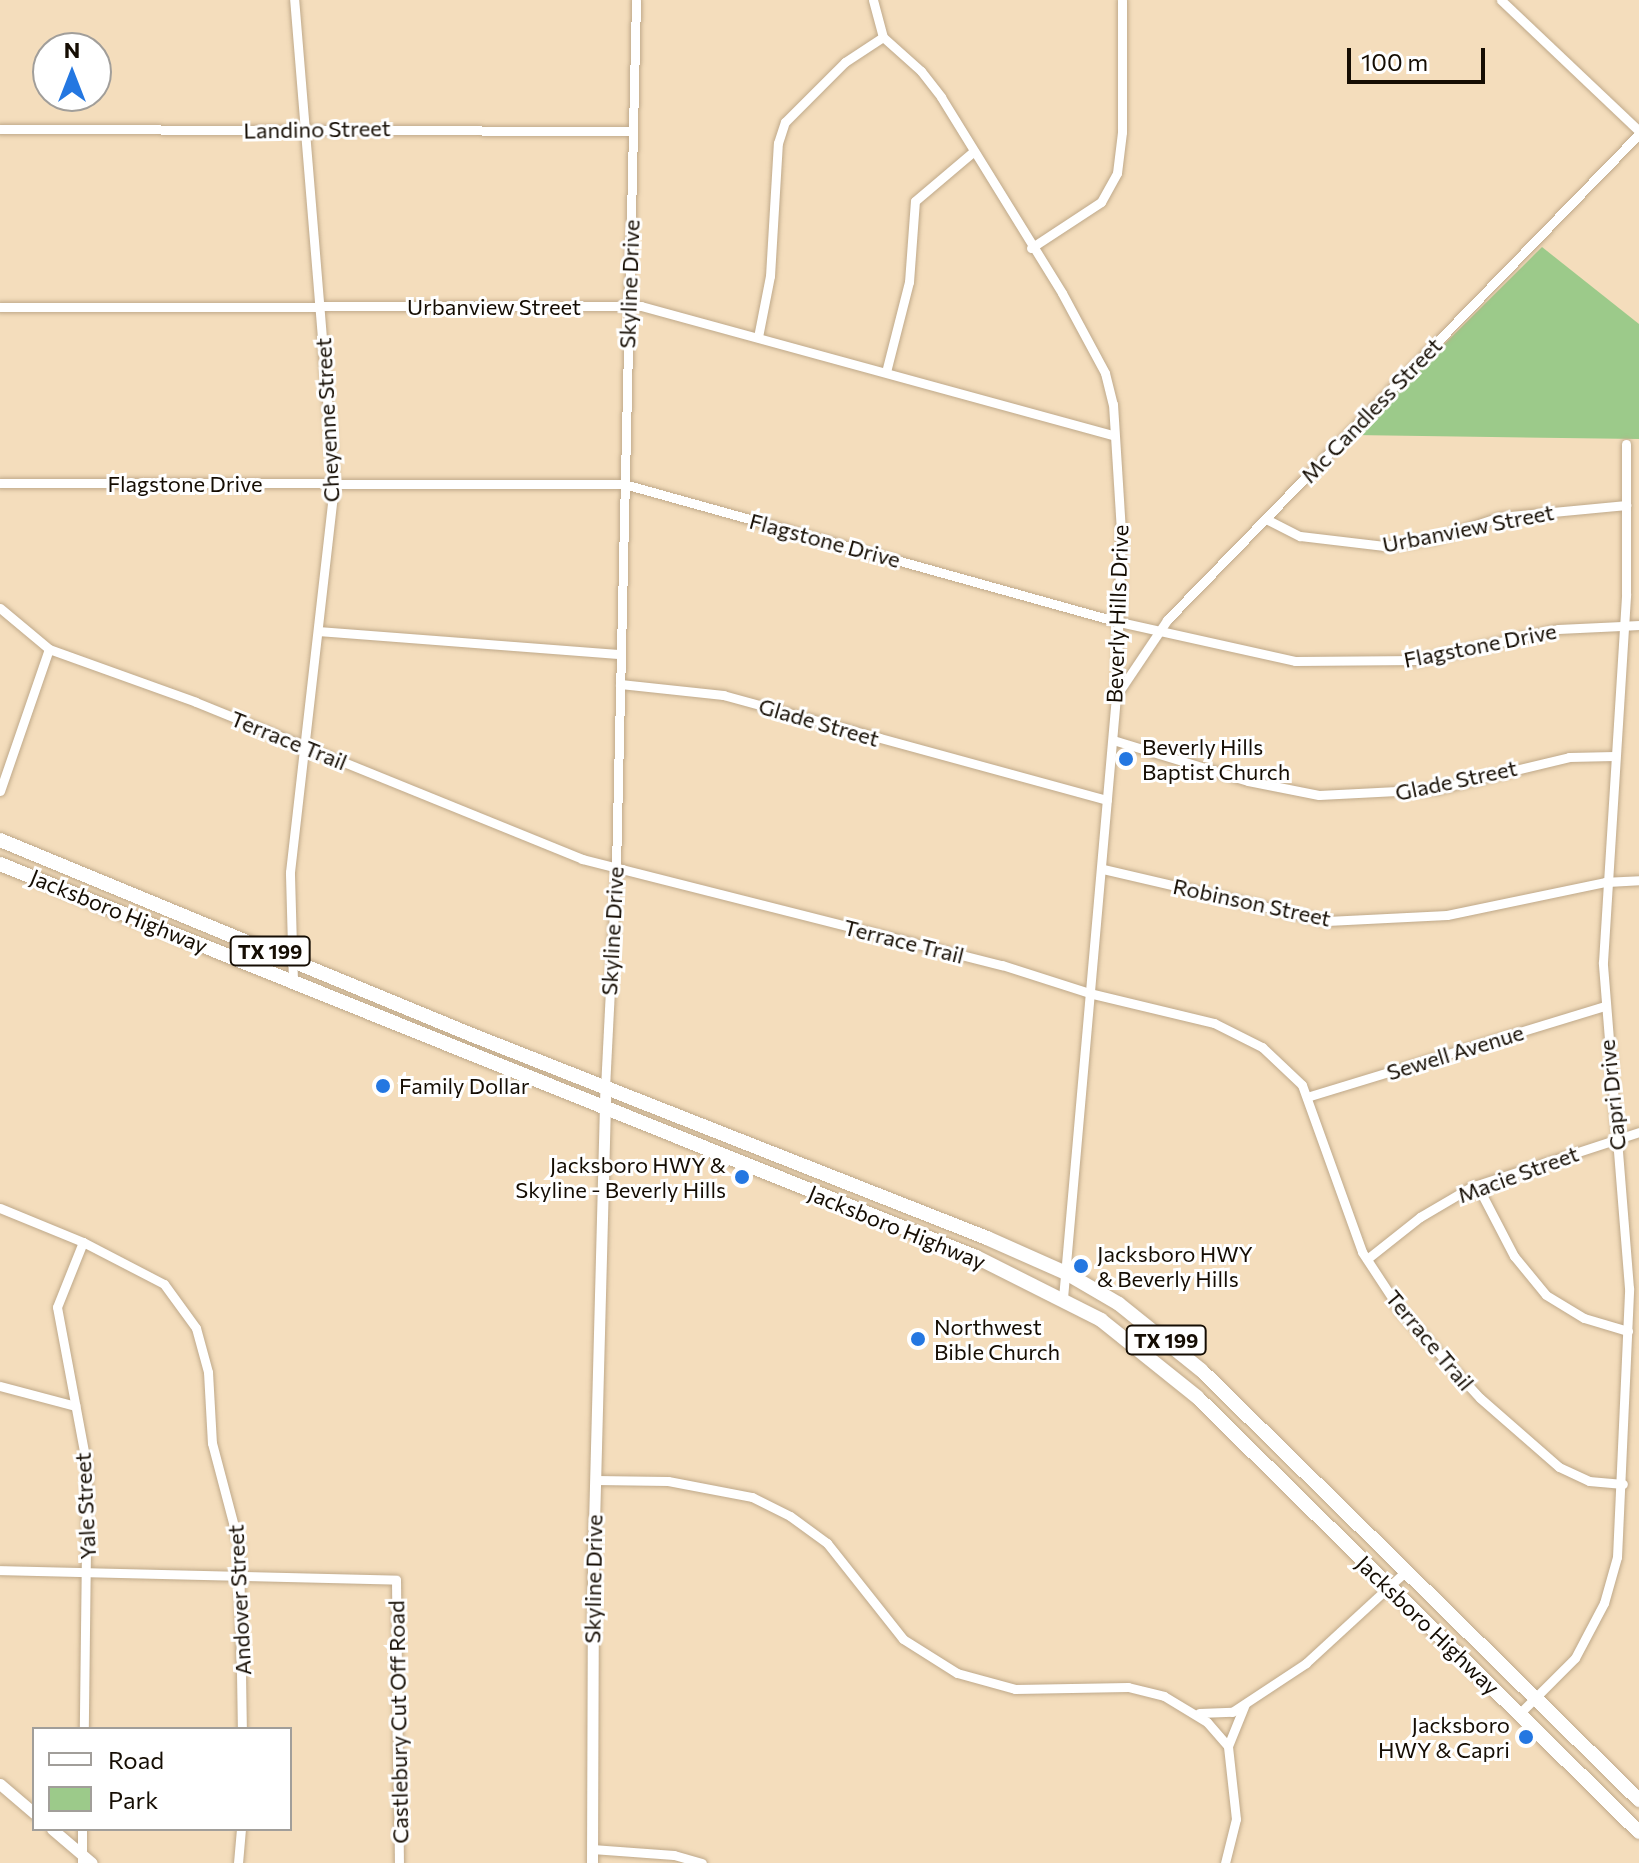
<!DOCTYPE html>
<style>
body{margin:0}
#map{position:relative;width:1639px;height:1863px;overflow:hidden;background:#f4ddbc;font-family:Commissioner,sans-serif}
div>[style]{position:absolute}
.green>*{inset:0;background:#9cca8a}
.roads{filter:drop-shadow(0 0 2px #bfa98a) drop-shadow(0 0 2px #bfa98a)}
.minor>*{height:9px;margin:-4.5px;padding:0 4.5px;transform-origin:4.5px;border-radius:4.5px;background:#fff}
.tertiary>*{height:11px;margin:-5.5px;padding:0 5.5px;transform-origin:5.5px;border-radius:5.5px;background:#fff}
.primary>*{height:14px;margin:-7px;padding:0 7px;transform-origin:7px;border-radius:7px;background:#fff}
.dots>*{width:22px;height:22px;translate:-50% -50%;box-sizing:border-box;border:4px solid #fff;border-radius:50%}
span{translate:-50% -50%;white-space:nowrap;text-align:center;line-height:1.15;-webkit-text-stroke:6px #fff;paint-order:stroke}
.shield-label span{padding:2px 6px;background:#fff;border:2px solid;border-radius:6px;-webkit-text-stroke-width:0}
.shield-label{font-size:20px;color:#150d03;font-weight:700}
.street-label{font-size:22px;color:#150d03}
.poi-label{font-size:22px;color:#150d03}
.left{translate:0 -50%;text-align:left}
.right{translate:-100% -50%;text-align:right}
.legend{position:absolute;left:32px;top:1727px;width:260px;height:104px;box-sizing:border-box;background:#fff;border:2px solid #a19e9a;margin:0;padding:10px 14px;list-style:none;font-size:24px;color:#150d03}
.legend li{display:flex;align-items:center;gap:16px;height:40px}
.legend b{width:40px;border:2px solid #a19e9a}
.north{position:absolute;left:32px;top:32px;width:80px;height:80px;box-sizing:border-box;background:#fff;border:2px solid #a19e9a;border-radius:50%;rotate:0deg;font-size:22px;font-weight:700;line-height:32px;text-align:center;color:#150d03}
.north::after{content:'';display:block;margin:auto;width:28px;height:36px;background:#2477e1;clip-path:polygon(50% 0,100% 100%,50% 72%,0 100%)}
.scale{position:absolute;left:1347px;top:48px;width:138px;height:36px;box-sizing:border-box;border:4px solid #150d03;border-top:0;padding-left:10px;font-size:24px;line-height:28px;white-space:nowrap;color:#150d03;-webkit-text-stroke:6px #fff;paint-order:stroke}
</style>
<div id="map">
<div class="green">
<div style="clip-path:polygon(1542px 247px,1639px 324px,1639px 439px,1353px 435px)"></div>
</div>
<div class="roads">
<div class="minor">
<div style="left:873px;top:0;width:38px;rotate:75deg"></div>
<div style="left:883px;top:37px;width:51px;rotate:41.8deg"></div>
<div style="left:921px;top:71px;width:33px;rotate:52deg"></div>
<div style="left:941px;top:97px;width:230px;rotate:58.3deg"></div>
<div style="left:1062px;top:293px;width:91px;rotate:61.7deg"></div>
<div style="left:1105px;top:373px;width:32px;rotate:76deg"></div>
<div style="left:1113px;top:404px;width:128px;rotate:86.4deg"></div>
<div style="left:1121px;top:532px;width:164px;rotate:91.7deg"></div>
<div style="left:1116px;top:696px;width:604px;rotate:95.03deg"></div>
<div style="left:1501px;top:0;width:190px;rotate:43.5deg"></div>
<div style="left:0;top:129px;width:633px;rotate:0.18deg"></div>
<div style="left:1031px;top:248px;width:84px;rotate:-33.3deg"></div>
<div style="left:1101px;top:202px;width:33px;rotate:-61deg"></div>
<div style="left:1117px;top:173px;width:41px;rotate:-83deg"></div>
<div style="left:1122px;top:132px;width:132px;rotate:-90deg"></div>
<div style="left:0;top:307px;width:641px;rotate:-0.09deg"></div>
<div style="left:641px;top:306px;width:490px;rotate:15.3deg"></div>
<div style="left:758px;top:337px;width:62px;rotate:-78.9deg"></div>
<div style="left:770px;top:276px;width:133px;rotate:-86.6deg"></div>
<div style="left:778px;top:143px;width:22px;rotate:-72deg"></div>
<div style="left:785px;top:122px;width:85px;rotate:-45deg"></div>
<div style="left:845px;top:62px;width:45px;rotate:-33.3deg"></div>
<div style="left:886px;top:372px;width:93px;rotate:-75.7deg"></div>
<div style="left:909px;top:282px;width:81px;rotate:-85.8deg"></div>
<div style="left:915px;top:201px;width:77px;rotate:-40.3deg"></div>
<div style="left:0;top:483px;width:624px;rotate:0.09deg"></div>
<div style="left:624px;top:484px;width:510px;rotate:15.59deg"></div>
<div style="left:1115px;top:621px;width:184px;rotate:12.5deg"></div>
<div style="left:1295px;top:661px;width:124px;rotate:-0.5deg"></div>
<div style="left:1419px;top:660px;width:142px;rotate:-12.6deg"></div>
<div style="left:1558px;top:629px;width:81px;rotate:-2.8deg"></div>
<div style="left:1266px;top:519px;width:38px;rotate:27deg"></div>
<div style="left:1300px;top:536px;width:85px;rotate:6.8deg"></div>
<div style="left:1384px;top:546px;width:53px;rotate:-8.7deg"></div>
<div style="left:1436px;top:538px;width:67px;rotate:-18.2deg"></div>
<div style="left:1500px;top:517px;width:127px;rotate:-5.4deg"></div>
<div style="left:0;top:608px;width:64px;rotate:39.9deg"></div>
<div style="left:49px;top:649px;width:156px;rotate:19.8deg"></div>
<div style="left:196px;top:702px;width:417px;rotate:22.1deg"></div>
<div style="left:582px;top:859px;width:433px;rotate:14.2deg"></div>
<div style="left:1002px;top:965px;width:91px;rotate:17.8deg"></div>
<div style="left:1089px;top:993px;width:129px;rotate:13.5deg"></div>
<div style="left:1214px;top:1023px;width:54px;rotate:26.6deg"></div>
<div style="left:1262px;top:1047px;width:55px;rotate:43.5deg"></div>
<div style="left:1302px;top:1085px;width:177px;rotate:70.2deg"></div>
<div style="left:1362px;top:1252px;width:73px;rotate:56.7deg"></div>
<div style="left:1402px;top:1313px;width:115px;rotate:47.5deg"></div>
<div style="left:1480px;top:1398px;width:105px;rotate:41.1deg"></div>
<div style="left:1559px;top:1467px;width:33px;rotate:25deg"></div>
<div style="left:1589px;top:1481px;width:34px;rotate:5deg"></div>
<div style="left:319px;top:631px;width:302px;rotate:4.4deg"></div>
<div style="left:620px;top:684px;width:104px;rotate:6.1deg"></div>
<div style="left:723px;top:695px;width:398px;rotate:15.3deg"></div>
<div style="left:1118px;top:693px;width:88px;rotate:-56.1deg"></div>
<div style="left:1167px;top:620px;width:677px;rotate:-45.84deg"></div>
<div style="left:1113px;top:740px;width:141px;rotate:16.9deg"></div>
<div style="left:1248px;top:781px;width:72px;rotate:11.2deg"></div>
<div style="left:1319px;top:795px;width:117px;rotate:-2.9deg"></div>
<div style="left:1436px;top:789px;width:137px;rotate:-13.5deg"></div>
<div style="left:1569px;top:757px;width:45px;rotate:-1.3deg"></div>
<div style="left:0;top:791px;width:150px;rotate:-71deg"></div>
<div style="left:1103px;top:869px;width:230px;rotate:13.1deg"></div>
<div style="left:1327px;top:921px;width:120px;rotate:-2.9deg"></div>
<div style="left:1447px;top:915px;width:161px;rotate:-11.8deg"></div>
<div style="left:1605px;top:882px;width:34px;rotate:-3deg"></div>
<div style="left:293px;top:982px;width:110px;rotate:-91.6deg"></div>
<div style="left:290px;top:872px;width:390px;rotate:-83.5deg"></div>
<div style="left:334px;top:484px;width:486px;rotate:-94.7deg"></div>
<div style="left:605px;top:1088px;width:220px;rotate:-87.1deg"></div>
<div style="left:616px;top:868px;width:868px;rotate:-88.68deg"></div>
<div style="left:1307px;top:1097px;width:311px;rotate:-17deg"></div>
<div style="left:1477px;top:1185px;width:80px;rotate:62.5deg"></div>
<div style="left:1514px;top:1256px;width:50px;rotate:50.6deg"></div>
<div style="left:1546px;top:1295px;width:44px;rotate:31.2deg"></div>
<div style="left:1584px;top:1318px;width:46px;rotate:16.5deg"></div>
<div style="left:0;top:1208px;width:90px;rotate:22.3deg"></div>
<div style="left:83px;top:1242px;width:91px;rotate:27.4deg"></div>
<div style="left:164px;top:1284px;width:54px;rotate:54deg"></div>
<div style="left:196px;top:1328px;width:46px;rotate:74.7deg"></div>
<div style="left:208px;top:1372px;width:71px;rotate:86.8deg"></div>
<div style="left:212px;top:1443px;width:106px;rotate:75.2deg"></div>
<div style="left:239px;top:1545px;width:184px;rotate:89.1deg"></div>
<div style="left:83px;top:1242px;width:70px;rotate:111.8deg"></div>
<div style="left:57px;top:1307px;width:163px;rotate:79.4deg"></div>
<div style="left:87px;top:1467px;width:262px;rotate:90.7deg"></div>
<div style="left:1367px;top:1259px;width:68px;rotate:-38.4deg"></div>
<div style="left:1420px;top:1217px;width:59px;rotate:-30.5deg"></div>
<div style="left:1471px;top:1187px;width:177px;rotate:-18.1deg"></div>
<div style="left:0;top:1386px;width:78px;rotate:14.9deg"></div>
<div style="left:595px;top:1480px;width:73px;rotate:0.8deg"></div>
<div style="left:668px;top:1481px;width:86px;rotate:10.8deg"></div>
<div style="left:752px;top:1497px;width:42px;rotate:26.6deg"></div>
<div style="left:790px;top:1516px;width:46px;rotate:36.1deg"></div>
<div style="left:827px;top:1543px;width:122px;rotate:51.6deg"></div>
<div style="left:903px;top:1639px;width:64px;rotate:32.2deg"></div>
<div style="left:957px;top:1673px;width:60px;rotate:15.4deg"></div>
<div style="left:1015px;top:1689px;width:113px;rotate:-1deg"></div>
<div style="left:1128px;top:1687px;width:37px;rotate:14deg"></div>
<div style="left:1164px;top:1696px;width:50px;rotate:31.2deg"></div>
<div style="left:1207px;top:1722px;width:32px;rotate:49deg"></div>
<div style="left:0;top:1570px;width:396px;rotate:1.4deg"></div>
<div style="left:396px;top:1580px;width:283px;rotate:89.4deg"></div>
<div style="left:1199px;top:1713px;width:33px;rotate:-2deg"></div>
<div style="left:1232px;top:1712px;width:89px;rotate:-33.5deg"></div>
<div style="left:1306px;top:1663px;width:134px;rotate:-42.6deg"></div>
<div style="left:1519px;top:1714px;width:79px;rotate:-45deg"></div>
<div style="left:1575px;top:1658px;width:62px;rotate:-62.2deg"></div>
<div style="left:1604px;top:1603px;width:48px;rotate:-74.2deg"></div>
<div style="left:1617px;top:1557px;width:269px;rotate:-87.4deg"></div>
<div style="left:1629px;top:1288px;width:327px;rotate:-94.6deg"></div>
<div style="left:1603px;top:962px;width:369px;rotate:-86.4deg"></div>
<div style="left:1626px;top:594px;width:150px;rotate:-90deg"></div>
<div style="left:592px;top:1849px;width:82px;rotate:4.2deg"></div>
<div style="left:674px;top:1855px;width:29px;rotate:16deg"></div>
<div style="left:82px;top:1863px;width:34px;rotate:-90deg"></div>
<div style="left:238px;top:1863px;width:34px;rotate:-85deg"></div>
<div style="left:1225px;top:1863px;width:45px;rotate:-76deg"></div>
<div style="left:1236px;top:1819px;width:73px;rotate:-96.3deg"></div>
<div style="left:1228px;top:1746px;width:45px;rotate:-68deg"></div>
</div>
<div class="tertiary">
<div style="left:0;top:1784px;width:45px;rotate:40.5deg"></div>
<div style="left:52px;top:1829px;width:52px;rotate:40.4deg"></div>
<div style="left:592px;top:1863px;width:301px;rotate:-89.8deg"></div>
<div style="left:593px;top:1562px;width:474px;rotate:-88.5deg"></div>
</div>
<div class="primary">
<div style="left:0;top:840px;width:511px;rotate:22.45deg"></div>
<div style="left:472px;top:1035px;width:554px;rotate:21.51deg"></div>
<div style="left:987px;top:1238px;width:86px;rotate:23.9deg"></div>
<div style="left:1066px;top:1273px;width:61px;rotate:30.3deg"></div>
<div style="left:1119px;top:1304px;width:105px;rotate:38.8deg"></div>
<div style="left:1201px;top:1370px;width:614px;rotate:44.47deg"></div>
<div style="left:0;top:864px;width:1052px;rotate:21.93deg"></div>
<div style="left:976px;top:1257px;width:140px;rotate:26.7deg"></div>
<div style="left:1101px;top:1320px;width:123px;rotate:38.7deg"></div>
<div style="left:1197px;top:1397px;width:620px;rotate:44.54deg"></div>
</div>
</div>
<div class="dots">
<div style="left:1126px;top:759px;background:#2477e1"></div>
<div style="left:383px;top:1086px;background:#2477e1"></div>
<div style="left:742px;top:1177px;background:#2477e1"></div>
<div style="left:1081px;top:1266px;background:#2477e1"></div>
<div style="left:918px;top:1339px;background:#2477e1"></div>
<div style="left:1526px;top:1737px;background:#2477e1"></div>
</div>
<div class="shield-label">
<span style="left:270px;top:951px">TX 199</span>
<span style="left:1166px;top:1340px">TX 199</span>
</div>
<div class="street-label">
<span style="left:317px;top:129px;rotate:-1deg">Landino Street</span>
<span style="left:629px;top:284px;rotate:-88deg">Skyline Drive</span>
<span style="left:494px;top:307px">Urbanview Street</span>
<span style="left:1371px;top:410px;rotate:-46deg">Mc Candless Street</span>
<span style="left:327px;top:420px;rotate:-93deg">Cheyenne Street</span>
<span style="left:185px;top:484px">Flagstone Drive</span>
<span style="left:1468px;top:528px;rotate:-11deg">Urbanview Street</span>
<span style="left:825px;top:540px;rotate:15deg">Flagstone Drive</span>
<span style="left:1117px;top:614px;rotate:-88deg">Beverly Hills Drive</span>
<span style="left:1480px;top:645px;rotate:-11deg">Flagstone Drive</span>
<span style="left:819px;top:722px;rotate:16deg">Glade Street</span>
<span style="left:289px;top:740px;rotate:22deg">Terrace Trail</span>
<span style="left:1456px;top:780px;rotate:-12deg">Glade Street</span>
<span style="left:1252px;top:902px;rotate:12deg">Robinson Street</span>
<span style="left:119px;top:911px;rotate:22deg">Jacksboro Highway</span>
<span style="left:612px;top:931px;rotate:-87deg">Skyline Drive</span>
<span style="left:904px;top:941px;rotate:14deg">Terrace Trail</span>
<span style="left:1455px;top:1052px;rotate:-17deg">Sewell Avenue</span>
<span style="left:1612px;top:1095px;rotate:-96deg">Capri Drive</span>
<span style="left:1518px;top:1174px;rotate:-20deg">Macie Street</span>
<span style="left:897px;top:1227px;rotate:22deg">Jacksboro Highway</span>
<span style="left:1430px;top:1340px;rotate:50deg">Terrace Trail</span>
<span style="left:85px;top:1506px;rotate:-93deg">Yale Street</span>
<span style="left:593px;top:1579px;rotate:-89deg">Skyline Drive</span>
<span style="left:239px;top:1600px;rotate:-93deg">Andover Street</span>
<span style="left:1428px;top:1625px;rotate:44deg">Jacksboro Highway</span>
<span style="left:398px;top:1722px;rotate:-91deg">Castlebury Cut Off Road</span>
</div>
<div class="poi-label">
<span class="left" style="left:1142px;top:759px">Beverly Hills<br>Baptist Church</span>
<span class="left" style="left:399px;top:1086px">Family Dollar</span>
<span class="right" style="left:726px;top:1177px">Jacksboro HWY &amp;<br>Skyline - Beverly Hills</span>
<span class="left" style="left:1097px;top:1266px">Jacksboro HWY<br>&amp; Beverly Hills</span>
<span class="left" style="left:934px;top:1339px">Northwest<br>Bible Church</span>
<span class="right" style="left:1510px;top:1737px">Jacksboro<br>HWY &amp; Capri</span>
</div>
<ul class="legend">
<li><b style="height:10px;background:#fff"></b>Road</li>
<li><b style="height:22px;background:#9cca8a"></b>Park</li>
</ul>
<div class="north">N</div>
<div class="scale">100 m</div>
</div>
